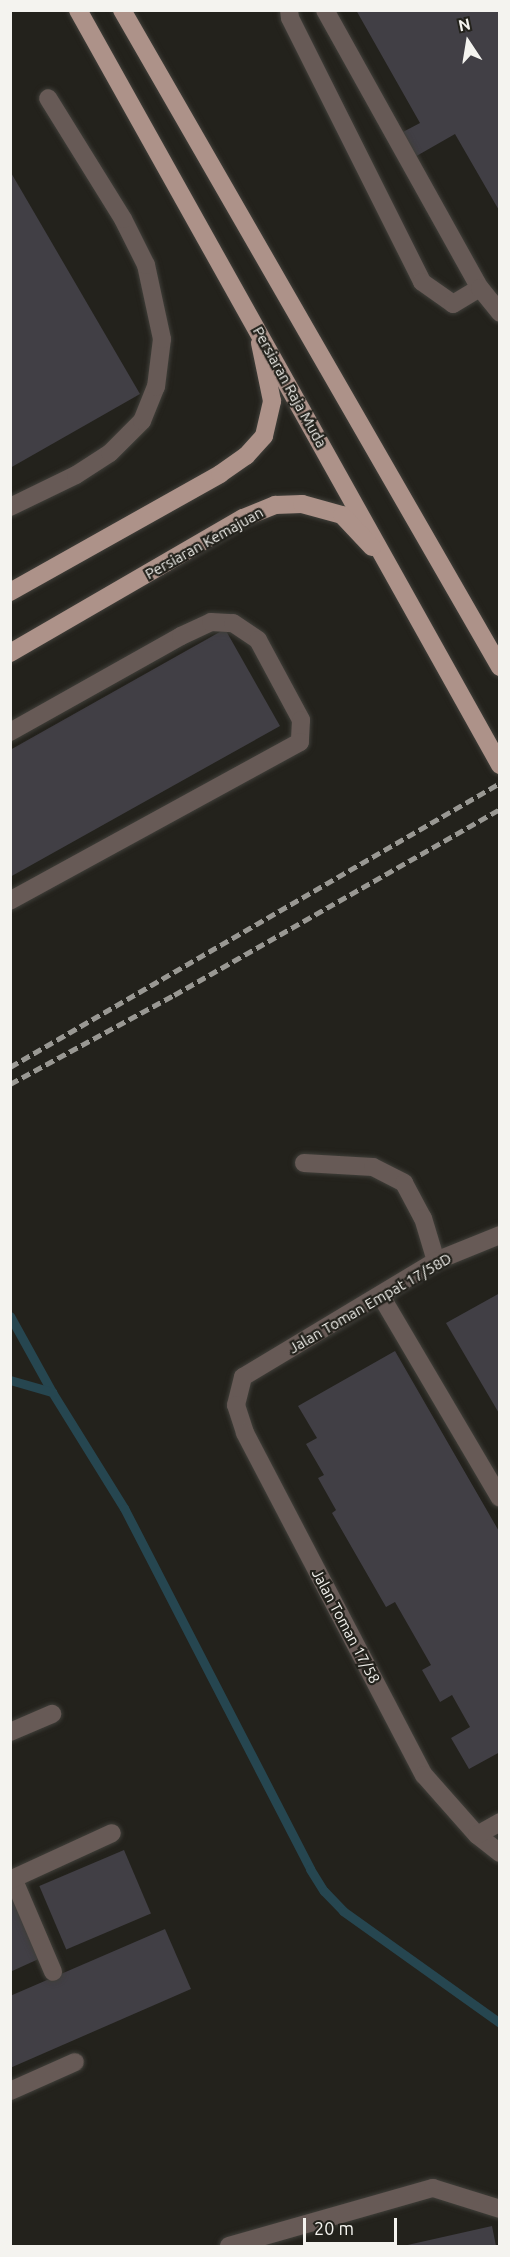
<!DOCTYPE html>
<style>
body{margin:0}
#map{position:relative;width:510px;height:2257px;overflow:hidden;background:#23221c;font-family:Ubuntu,sans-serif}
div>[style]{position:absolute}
.stream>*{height:9px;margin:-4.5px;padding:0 4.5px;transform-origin:4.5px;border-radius:4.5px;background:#264650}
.building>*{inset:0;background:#413f45;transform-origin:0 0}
.roads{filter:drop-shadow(0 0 2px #403f3a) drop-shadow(0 0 2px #403f3a)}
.minor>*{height:18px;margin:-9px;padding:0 9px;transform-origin:9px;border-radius:9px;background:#675a56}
.major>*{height:18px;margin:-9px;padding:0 9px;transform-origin:9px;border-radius:9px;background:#ad9289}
.rail>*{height:4.5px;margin-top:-2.25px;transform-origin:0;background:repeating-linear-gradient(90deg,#999893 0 9px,transparent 0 13.5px)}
span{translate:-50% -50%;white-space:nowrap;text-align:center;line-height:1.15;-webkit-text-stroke:4.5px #23221c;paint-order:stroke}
.street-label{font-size:15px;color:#f4f3ef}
.frame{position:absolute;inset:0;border:12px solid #f4f3ef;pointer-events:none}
.north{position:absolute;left:438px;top:12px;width:60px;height:60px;-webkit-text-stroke:4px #23221c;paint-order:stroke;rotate:348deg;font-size:16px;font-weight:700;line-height:24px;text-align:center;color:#f4f3ef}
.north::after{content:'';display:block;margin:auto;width:21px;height:27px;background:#f4f3ef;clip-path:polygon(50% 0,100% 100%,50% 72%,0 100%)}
.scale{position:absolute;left:303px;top:2218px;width:94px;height:27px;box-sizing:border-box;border:3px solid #f4f3ef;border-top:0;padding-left:8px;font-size:18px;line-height:21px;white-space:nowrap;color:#f4f3ef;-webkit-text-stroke:4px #23221c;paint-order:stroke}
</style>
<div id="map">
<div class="stream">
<div style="left:10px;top:1316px;width:87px;rotate:61.1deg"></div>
<div style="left:52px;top:1392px;width:137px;rotate:58.2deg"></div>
<div style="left:124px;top:1508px;width:406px;rotate:62.7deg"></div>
<div style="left:310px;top:1869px;width:26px;rotate:58deg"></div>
<div style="left:324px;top:1891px;width:28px;rotate:46deg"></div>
<div style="left:343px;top:1911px;width:193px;rotate:35.5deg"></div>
<div style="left:10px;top:1380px;width:44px;rotate:15.9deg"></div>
</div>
<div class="building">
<div style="clip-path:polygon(356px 10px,500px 10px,500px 212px,455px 134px,413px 158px,399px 134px,420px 123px)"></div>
<div style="clip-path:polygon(10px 171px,140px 394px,10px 468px)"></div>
<div style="clip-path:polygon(225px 629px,280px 726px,10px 877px,10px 750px)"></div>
<div style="clip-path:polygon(500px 1293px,500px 1415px,446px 1323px)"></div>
<div style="clip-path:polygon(395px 1351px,500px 1533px,500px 1752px,469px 1769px,451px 1738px,470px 1727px,452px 1695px,440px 1702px,422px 1670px,431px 1665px,395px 1602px,386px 1607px,332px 1513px,336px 1510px,318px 1478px,324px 1475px,306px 1444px,317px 1438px,298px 1406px)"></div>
<div style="left:124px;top:1850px;width:69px;height:92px;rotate:67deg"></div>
<div style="clip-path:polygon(16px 1896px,43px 1957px,10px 1972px,10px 1899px)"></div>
<div style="clip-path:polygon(165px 1929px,191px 1989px,10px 2068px,10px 1996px)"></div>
<div style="clip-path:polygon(492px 2226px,496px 2246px,403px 2246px)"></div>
</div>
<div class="roads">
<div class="minor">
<div style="left:289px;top:10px;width:8px;rotate:83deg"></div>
<div style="left:290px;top:18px;width:295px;rotate:63.4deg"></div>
<div style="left:422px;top:282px;width:38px;rotate:35deg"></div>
<div style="left:453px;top:304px;width:31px;rotate:-31deg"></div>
<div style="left:325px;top:10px;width:318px;rotate:60.9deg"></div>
<div style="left:480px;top:288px;width:32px;rotate:51deg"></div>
<div style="left:10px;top:507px;width:73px;rotate:-25.9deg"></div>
<div style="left:76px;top:475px;width:40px;rotate:-32.9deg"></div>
<div style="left:110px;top:453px;width:45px;rotate:-45deg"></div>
<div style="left:142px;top:421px;width:37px;rotate:-68deg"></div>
<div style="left:156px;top:387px;width:48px;rotate:-82.9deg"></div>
<div style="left:162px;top:339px;width:76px;rotate:-102.2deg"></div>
<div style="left:146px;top:265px;width:51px;rotate:-116.6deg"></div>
<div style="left:123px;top:219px;width:142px;rotate:-121.8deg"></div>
<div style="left:10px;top:732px;width:196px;rotate:-29.3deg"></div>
<div style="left:181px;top:636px;width:33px;rotate:-25deg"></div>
<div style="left:211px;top:622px;width:22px;rotate:3deg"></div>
<div style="left:233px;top:623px;width:30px;rotate:34deg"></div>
<div style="left:258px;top:640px;width:91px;rotate:61.7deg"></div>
<div style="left:301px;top:720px;width:22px;rotate:93deg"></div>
<div style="left:300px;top:742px;width:331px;rotate:151.3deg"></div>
<div style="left:304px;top:1163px;width:69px;rotate:3.3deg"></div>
<div style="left:373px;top:1167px;width:35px;rotate:27deg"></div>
<div style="left:404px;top:1183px;width:40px;rotate:62deg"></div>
<div style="left:423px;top:1218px;width:45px;rotate:73.2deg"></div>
<div style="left:500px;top:1235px;width:69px;rotate:157.9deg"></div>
<div style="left:436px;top:1261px;width:225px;rotate:149deg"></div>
<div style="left:243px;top:1377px;width:29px;rotate:104deg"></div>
<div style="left:236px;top:1405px;width:29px;rotate:72deg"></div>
<div style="left:245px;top:1433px;width:386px;rotate:62.4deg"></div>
<div style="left:424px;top:1775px;width:80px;rotate:48.5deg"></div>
<div style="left:477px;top:1835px;width:29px;rotate:38deg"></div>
<div style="left:381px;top:1296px;width:234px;rotate:59.5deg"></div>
<div style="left:10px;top:1732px;width:46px;rotate:-23.2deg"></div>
<div style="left:477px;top:1835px;width:26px;rotate:-29deg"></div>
<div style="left:13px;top:1878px;width:102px;rotate:66.9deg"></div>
<div style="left:10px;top:1880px;width:112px;rotate:-24.7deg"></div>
<div style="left:10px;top:2091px;width:71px;rotate:-24deg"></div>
<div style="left:229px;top:2246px;width:212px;rotate:-15.9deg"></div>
<div style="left:433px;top:2188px;width:70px;rotate:17.4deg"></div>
</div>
<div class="major">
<div style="left:78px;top:10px;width:865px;rotate:60.8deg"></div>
<div style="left:122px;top:10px;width:758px;rotate:60.09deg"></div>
<div style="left:10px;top:592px;width:241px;rotate:-29.3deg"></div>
<div style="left:220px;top:474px;width:32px;rotate:-35deg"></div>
<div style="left:246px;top:456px;width:27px;rotate:-48deg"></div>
<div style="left:264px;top:436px;width:36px;rotate:-77deg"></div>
<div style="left:272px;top:401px;width:59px;rotate:-101.7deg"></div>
<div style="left:10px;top:653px;width:269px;rotate:-30.1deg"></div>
<div style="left:243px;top:518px;width:35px;rotate:-22deg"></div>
<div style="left:275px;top:505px;width:27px;rotate:-2deg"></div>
<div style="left:302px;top:504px;width:41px;rotate:15.4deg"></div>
<div style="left:342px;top:515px;width:44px;rotate:46.8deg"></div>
</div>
</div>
<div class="rail">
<div style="left:10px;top:1067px;width:566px;rotate:-30.1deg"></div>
<div style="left:10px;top:1084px;width:187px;rotate:-28.5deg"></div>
<div style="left:174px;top:995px;width:375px;rotate:-29.7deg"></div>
</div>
<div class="street-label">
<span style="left:290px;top:387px;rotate:61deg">Persiaran Raja Muda</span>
<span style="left:204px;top:543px;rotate:-29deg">Persiaran Kemajuan</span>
<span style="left:370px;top:1303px;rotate:-30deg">Jalan Toman Empat 17/58D</span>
<span style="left:346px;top:1626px;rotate:62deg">Jalan Toman 17/58</span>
</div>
<div class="frame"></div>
<div class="north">N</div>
<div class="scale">20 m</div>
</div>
